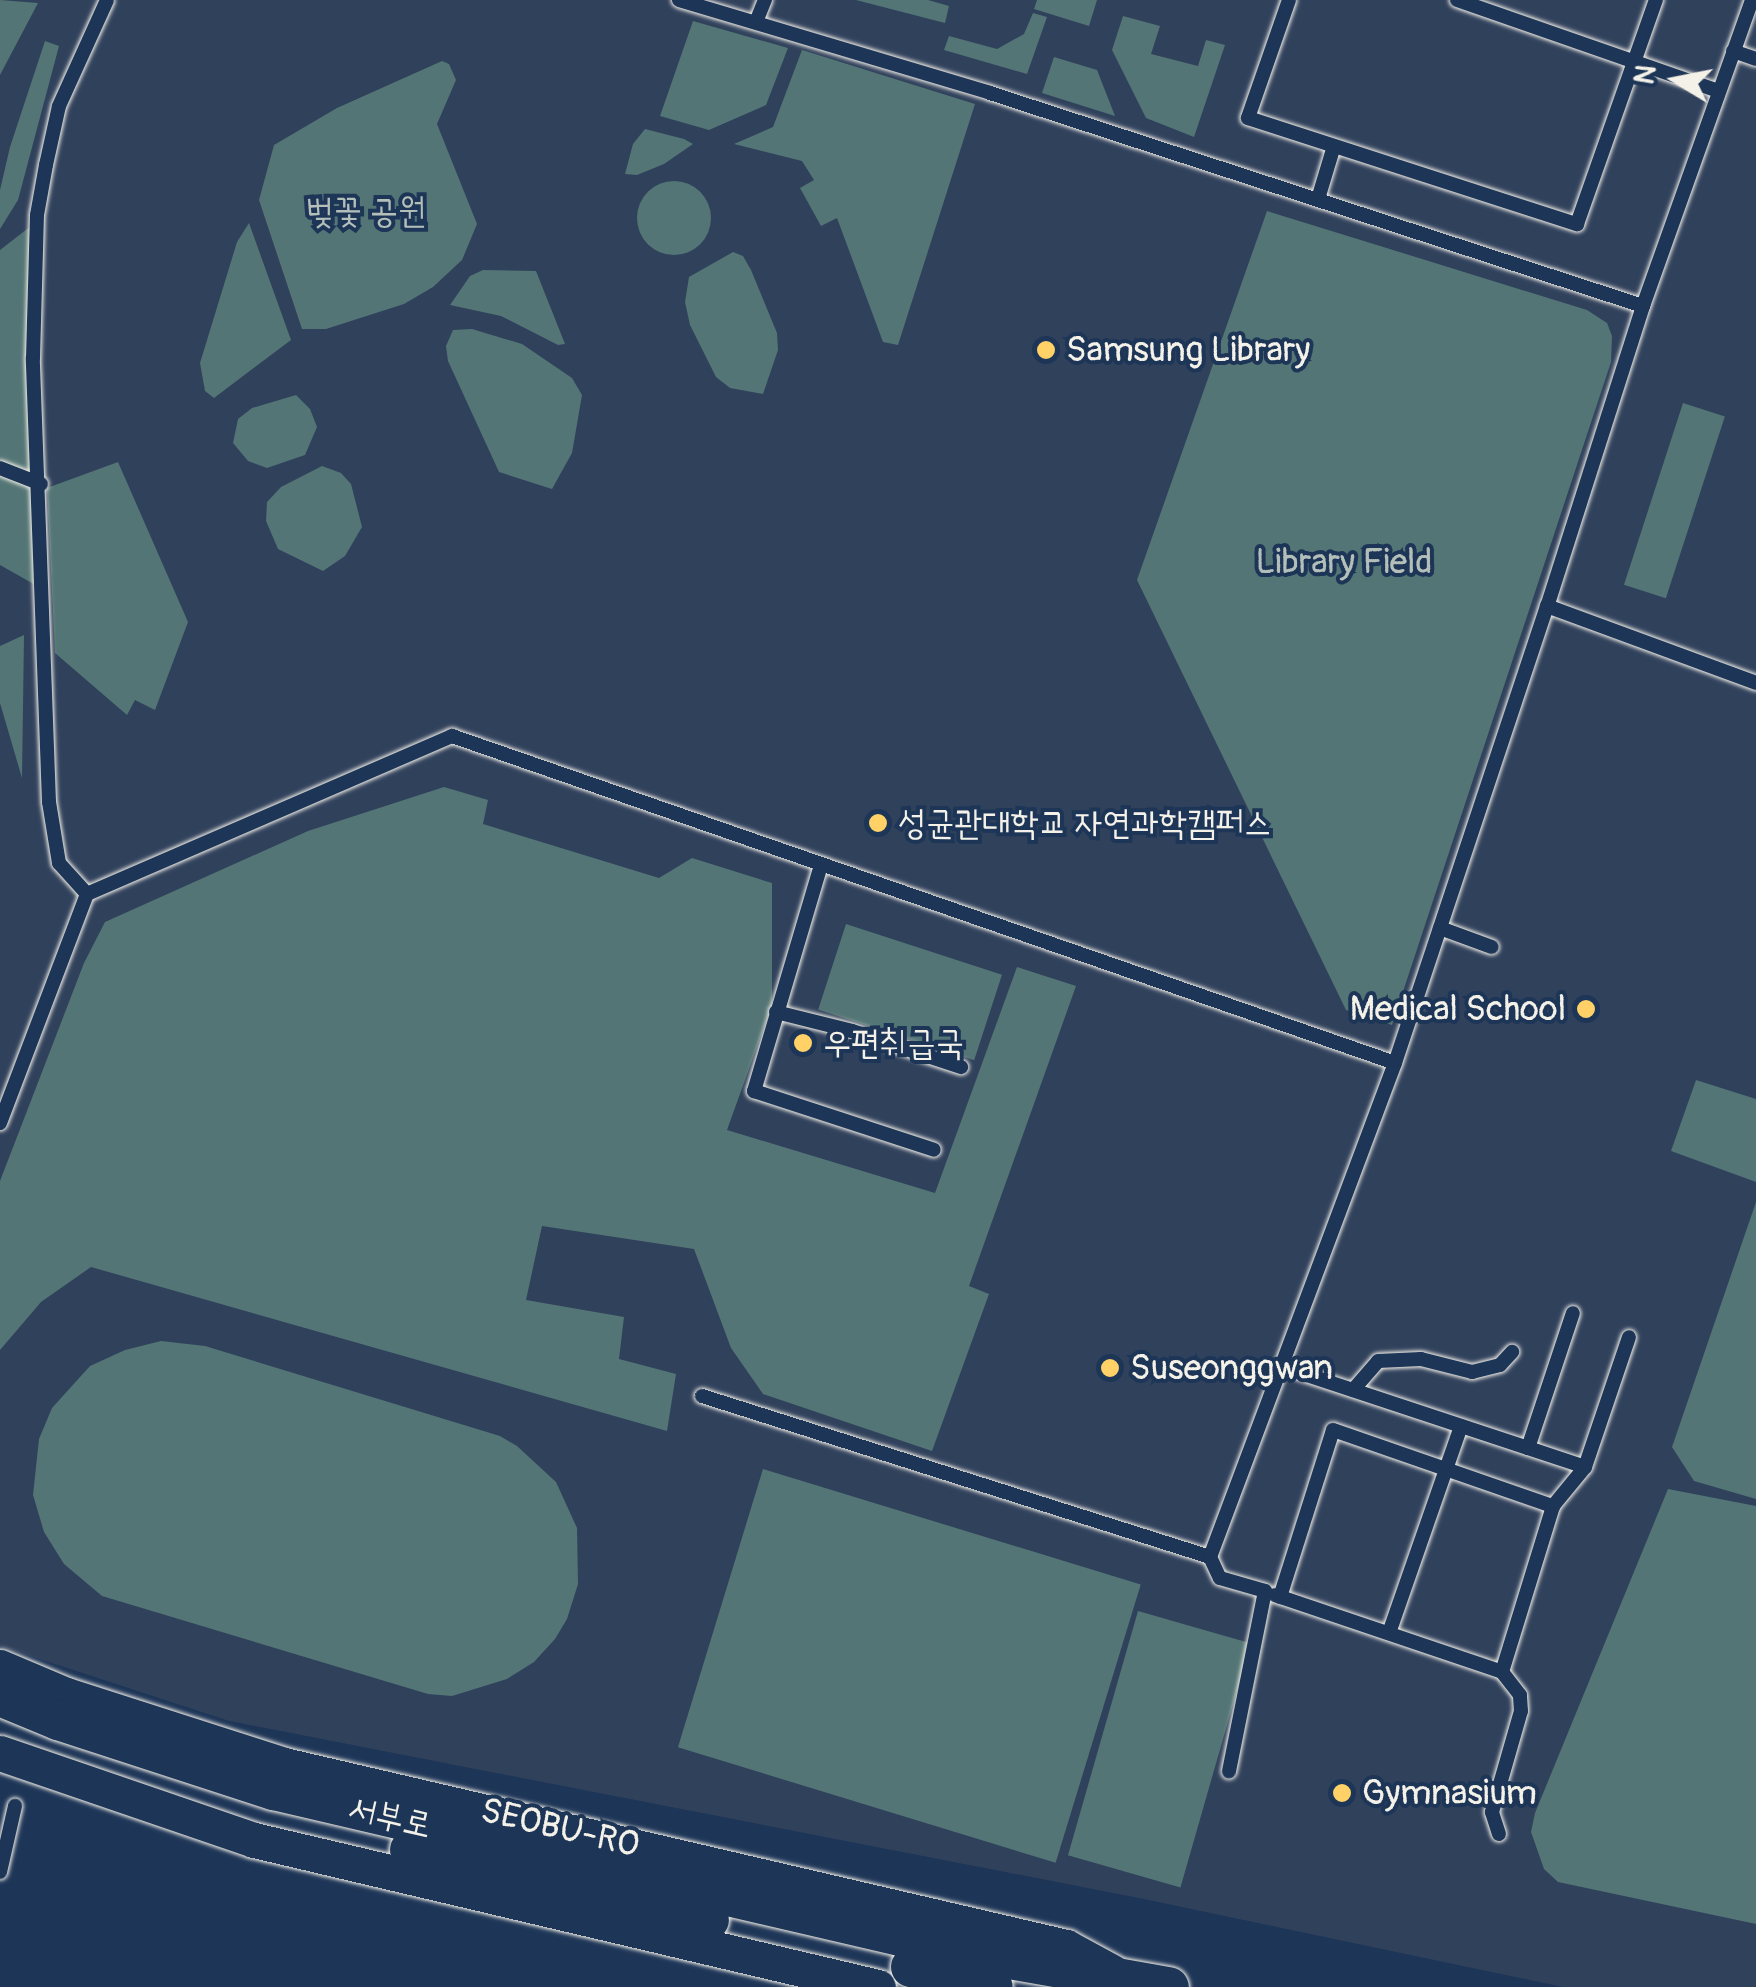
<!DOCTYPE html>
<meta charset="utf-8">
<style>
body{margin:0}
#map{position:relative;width:1756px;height:1987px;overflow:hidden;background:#1d3557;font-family:Pangolin,"Poor Story",sans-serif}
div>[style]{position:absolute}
.built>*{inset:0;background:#30415c}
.green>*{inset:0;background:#537575;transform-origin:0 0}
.round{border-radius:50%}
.roads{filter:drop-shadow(0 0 2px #f4f1e8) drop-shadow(0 0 2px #f4f1e8)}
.service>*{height:14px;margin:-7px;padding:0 7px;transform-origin:7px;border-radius:7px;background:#1d3557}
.tertiary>*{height:35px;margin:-17.5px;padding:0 17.5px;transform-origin:17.5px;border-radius:17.5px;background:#1d3557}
.secondary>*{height:40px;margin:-20px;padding:0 20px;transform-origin:20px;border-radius:20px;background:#1d3557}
.dots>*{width:28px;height:28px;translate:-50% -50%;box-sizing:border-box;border:5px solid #1d3557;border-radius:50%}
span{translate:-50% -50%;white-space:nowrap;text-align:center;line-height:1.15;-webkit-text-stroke:8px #1d3557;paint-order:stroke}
.park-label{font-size:35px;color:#b4bfba}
.poi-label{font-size:35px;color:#f4f1e8}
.left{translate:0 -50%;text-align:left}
.right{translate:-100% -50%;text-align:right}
.street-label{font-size:35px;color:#f4f1e8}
.north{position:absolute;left:1626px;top:30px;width:100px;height:100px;-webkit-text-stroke:8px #1d3557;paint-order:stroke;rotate:280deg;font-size:28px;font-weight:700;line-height:40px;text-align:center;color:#f4f1e8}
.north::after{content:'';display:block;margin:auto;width:35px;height:45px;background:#f4f1e8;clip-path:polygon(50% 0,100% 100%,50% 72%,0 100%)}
</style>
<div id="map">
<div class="built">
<div style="clip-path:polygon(0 0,1756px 0,1756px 1987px,1563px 1987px,1144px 1899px,229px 1721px,0 1646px)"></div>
</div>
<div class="green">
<div style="clip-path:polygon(0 0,38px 3px,0 75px)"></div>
<div style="clip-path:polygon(856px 0,928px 0,949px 6px,945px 23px)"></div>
<div style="clip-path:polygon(1037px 0,1097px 0,1089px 26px,1034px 9px)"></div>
<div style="clip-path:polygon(1033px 13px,1047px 17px,1027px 74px,944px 50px,949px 36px,997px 49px,1024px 34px)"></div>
<div style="clip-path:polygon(1123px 16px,1160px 26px,1151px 54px,1198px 66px,1206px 40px,1225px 45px,1194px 137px,1146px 118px,1112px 50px)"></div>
<div style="clip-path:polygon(693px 21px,788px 48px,766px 105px,709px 130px,660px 116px)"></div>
<div style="clip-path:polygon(45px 41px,59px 46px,18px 200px,0 229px,0 190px,10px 147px)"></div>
<div style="clip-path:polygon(802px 50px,975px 104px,898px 345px,883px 342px,837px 218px,821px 226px,800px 188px,814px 180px,802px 161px,734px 144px,773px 127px)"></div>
<div style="clip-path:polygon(1054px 57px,1097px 70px,1115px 116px,1042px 93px)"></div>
<div style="clip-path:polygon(442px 61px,449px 64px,456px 80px,437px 124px,477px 224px,462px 260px,433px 287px,404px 304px,326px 329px,302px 329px,259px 200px,274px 145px,337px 108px)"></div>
<div style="clip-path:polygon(645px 129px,684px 139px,693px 144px,664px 164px,637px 175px,625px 174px,633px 144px)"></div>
<div class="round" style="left:637px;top:181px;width:74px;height:74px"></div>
<div style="clip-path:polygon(1267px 211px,1587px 310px,1607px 323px,1612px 336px,1611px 362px,1392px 1025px,1346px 1010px,1137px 580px)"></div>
<div style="clip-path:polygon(249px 223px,291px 340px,214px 398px,205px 391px,200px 363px,237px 242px)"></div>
<div style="clip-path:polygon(31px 226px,35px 477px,0 463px,0 250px)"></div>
<div style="clip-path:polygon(733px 252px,743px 256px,751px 270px,777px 333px,778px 350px,763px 394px,730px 388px,716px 377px,690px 325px,685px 302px,689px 277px)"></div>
<div style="clip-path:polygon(483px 270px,536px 271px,565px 344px,558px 345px,501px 316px,450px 305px,470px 276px)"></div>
<div style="clip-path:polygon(472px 329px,522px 344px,572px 378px,582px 395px,572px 453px,552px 489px,499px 472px,448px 361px,446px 346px,453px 330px)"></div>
<div style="clip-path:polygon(296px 395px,310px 409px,317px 427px,305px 455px,267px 468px,248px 461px,233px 443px,238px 419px,252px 408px)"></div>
<div style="left:1683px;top:403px;width:44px;height:191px;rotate:18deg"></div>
<div style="clip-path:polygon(118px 462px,188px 622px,155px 710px,135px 700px,127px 715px,55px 653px,47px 488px)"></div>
<div style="clip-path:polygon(322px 466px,341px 473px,351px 484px,362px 527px,345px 556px,323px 571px,278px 549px,266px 521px,267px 502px,281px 487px)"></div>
<div style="clip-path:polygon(0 474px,36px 488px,39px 587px,0 565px)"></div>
<div style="clip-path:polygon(24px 635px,22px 778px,0 703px,0 646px)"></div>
<div style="clip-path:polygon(444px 787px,488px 800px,483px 824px,659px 878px,692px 858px,772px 883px,772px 1005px,727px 1130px,935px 1193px,1017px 967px,1076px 986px,969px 1286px,989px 1294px,932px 1451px,763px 1394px,731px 1348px,694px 1249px,542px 1226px,526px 1300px,624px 1317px,619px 1359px,676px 1374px,667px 1431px,91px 1267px,41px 1302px,0 1350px,0 1181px,84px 963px,105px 922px,308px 831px)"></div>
<div style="left:846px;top:924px;width:164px;height:90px;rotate:18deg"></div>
<div style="clip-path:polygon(1696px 1080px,1756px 1099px,1756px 1182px,1671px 1151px)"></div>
<div style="clip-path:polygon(1756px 1202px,1756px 1499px,1694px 1481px,1672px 1447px)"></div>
<div style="clip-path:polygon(161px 1341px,205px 1346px,500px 1436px,517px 1446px,556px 1482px,577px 1528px,578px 1584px,567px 1619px,555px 1639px,534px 1662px,507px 1679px,452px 1696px,428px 1694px,102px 1596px,64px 1564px,44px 1532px,33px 1495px,39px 1439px,52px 1408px,90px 1366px,125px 1350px)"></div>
<div style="left:763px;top:1469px;width:395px;height:291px;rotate:17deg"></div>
<div style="clip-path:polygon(1668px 1489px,1756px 1506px,1756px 1924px,1558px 1882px,1544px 1869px,1531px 1832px,1535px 1813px)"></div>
<div style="left:1138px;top:1611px;width:117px;height:254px;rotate:16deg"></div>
</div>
<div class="roads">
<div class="service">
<div style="left:679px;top:0;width:325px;rotate:16.6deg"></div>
<div style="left:990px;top:93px;width:687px;rotate:18.07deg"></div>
<div style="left:1289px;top:0;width:125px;rotate:109.2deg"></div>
<div style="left:1248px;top:118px;width:346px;rotate:17.9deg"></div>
<div style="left:1577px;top:224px;width:238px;rotate:-70.6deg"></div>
<div style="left:1457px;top:0;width:277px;rotate:19.2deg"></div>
<div style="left:1752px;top:0;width:325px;rotate:109.6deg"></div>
<div style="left:1643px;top:306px;width:315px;rotate:107.7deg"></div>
<div style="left:1547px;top:606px;width:223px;rotate:20.2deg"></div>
<div style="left:756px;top:22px;width:24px;rotate:-68deg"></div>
<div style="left:1733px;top:51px;width:24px;rotate:19deg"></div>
<div style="left:1318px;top:199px;width:55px;rotate:-73.2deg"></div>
<div style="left:0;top:468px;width:44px;rotate:21.3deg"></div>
<div style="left:821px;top:865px;width:236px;rotate:106.5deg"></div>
<div style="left:754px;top:1091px;width:189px;rotate:18.1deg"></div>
<div style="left:87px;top:894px;width:42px;rotate:-132.1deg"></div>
<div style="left:59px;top:863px;width:62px;rotate:-99.3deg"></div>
<div style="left:49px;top:802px;width:444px;rotate:-92.1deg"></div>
<div style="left:33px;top:358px;width:143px;rotate:-88.4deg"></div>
<div style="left:37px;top:215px;width:51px;rotate:-79.8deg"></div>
<div style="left:46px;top:165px;width:60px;rotate:-77.6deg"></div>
<div style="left:59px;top:106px;width:116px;rotate:-65.6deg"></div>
<div style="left:1440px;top:928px;width:55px;rotate:20.1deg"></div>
<div style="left:776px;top:1012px;width:78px;rotate:14deg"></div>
<div style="left:852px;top:1031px;width:115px;rotate:18.3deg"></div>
<div style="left:0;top:1123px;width:245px;rotate:-69.2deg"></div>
<div style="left:87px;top:894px;width:398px;rotate:-23.4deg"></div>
<div style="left:452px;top:736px;width:998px;rotate:19.12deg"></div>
<div style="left:1395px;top:1063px;width:482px;rotate:-71.6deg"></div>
<div style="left:1283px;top:1367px;width:258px;rotate:18.3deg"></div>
<div style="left:1528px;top:1448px;width:142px;rotate:-71.6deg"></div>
<div style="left:1353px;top:1390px;width:38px;rotate:-49deg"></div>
<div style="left:1378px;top:1361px;width:43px;rotate:-2.7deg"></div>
<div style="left:1421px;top:1359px;width:53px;rotate:14.3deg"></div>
<div style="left:1472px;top:1372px;width:29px;rotate:-14deg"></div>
<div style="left:1500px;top:1365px;width:18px;rotate:-47deg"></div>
<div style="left:702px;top:1396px;width:533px;rotate:17.58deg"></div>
<div style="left:1210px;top:1557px;width:528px;rotate:-69.47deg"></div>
<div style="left:1528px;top:1448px;width:60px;rotate:18.4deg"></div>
<div style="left:1585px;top:1467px;width:137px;rotate:-71.3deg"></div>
<div style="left:1210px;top:1557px;width:23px;rotate:65deg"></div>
<div style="left:1220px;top:1578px;width:47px;rotate:16.1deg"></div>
<div style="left:1265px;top:1591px;width:184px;rotate:101.3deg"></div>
<div style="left:1275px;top:1595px;width:240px;rotate:18.7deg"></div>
<div style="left:1280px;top:1597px;width:175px;rotate:-72.4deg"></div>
<div style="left:1333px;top:1430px;width:233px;rotate:19.1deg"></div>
<div style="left:1389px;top:1633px;width:219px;rotate:-70.8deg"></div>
<div style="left:1499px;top:1834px;width:23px;rotate:-108deg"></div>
<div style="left:1492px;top:1812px;width:105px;rotate:-74deg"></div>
<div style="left:1521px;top:1711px;width:16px;rotate:-94deg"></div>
<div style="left:1520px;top:1695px;width:29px;rotate:-128deg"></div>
<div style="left:1502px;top:1672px;width:174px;rotate:-72.9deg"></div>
<div style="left:1553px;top:1506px;width:50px;rotate:-50.6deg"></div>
<div style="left:0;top:1872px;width:68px;rotate:-77.2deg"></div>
</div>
<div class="tertiary">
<div style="left:0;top:1667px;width:72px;rotate:23deg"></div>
<div style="left:66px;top:1695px;width:229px;rotate:17.8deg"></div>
<div style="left:284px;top:1765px;width:803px;rotate:13.1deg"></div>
<div style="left:1066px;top:1947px;width:52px;rotate:28.5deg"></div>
<div style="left:0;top:1753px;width:268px;rotate:18.9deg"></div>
<div style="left:254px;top:1840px;width:641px;rotate:13.26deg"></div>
</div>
<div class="secondary">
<div style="left:0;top:1696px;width:63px;rotate:22.5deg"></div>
<div style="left:58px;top:1720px;width:227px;rotate:18deg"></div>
<div style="left:274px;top:1790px;width:709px;rotate:13.13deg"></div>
<div style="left:964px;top:1951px;width:208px;rotate:10deg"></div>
<div style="left:410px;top:1850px;width:307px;rotate:13.2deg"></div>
<div style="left:911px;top:1967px;width:84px;rotate:13.7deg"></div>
</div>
</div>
<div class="dots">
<div style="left:1046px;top:350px;background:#ffd166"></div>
<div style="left:878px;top:823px;background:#ffd166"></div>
<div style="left:1586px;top:1009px;background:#ffd166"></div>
<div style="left:803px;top:1043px;background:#ffd166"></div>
<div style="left:1110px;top:1368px;background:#ffd166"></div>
<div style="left:1342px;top:1793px;background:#ffd166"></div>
</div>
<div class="park-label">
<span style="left:366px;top:211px">벚꽃 공원</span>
<span style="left:1344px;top:562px">Library Field</span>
</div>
<div class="poi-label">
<span class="left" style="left:1066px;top:350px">Samsung Library</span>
<span class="left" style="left:898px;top:823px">성균관대학교 자연과학캠퍼스</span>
<span class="right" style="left:1566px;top:1009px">Medical School</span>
<span class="left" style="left:823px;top:1043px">우편취급국</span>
<span class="left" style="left:1130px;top:1368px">Suseonggwan</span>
<span class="left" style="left:1362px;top:1793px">Gymnasium</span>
</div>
<div class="street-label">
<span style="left:390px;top:1817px;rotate:13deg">서부로</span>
<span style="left:560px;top:1828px;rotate:13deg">SEOBU-RO</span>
</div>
<div class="north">N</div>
</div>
